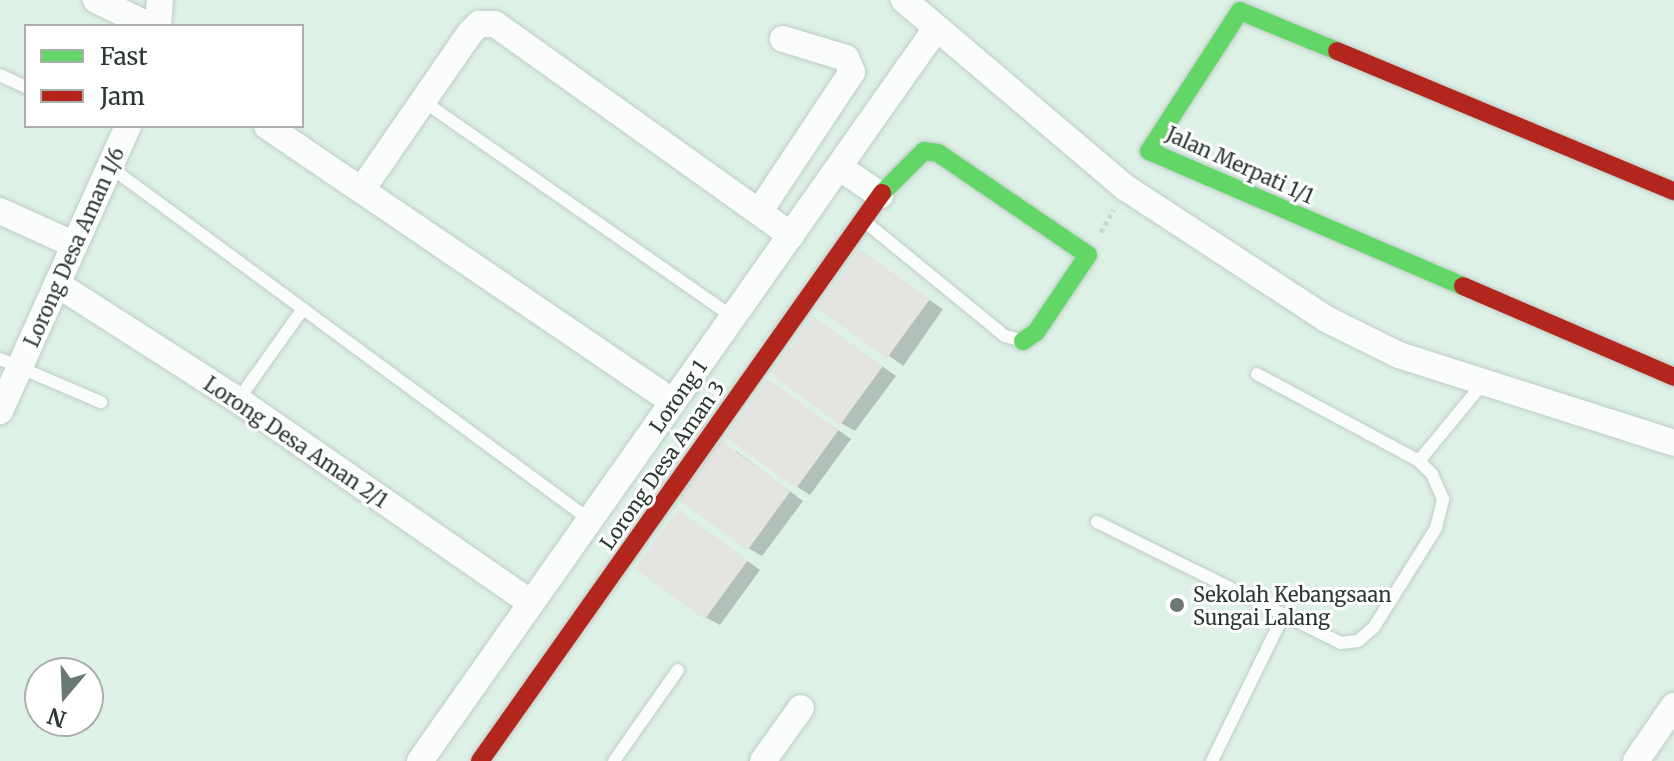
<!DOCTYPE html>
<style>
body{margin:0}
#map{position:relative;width:1674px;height:761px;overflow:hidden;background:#def1e7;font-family:Merriweather,serif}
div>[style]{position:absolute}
.shadow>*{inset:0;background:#0003;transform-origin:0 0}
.building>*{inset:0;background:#e4e4e0;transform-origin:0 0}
.path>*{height:5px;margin-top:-2.5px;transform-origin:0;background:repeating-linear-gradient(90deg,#cfd5d2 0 4px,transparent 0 8px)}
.roads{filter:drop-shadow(0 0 2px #becdc5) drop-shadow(0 0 2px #becdc5)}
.lane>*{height:12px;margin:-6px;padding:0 6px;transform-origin:6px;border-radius:6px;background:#fafdfb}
.street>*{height:26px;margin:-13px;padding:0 13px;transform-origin:13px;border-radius:13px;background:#fafdfb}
.fast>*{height:18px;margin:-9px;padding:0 9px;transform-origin:9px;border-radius:9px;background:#63d668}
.jam>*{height:18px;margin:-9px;padding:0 9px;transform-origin:9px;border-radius:9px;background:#b3261e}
.dots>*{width:22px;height:22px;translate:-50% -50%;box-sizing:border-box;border:4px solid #fff;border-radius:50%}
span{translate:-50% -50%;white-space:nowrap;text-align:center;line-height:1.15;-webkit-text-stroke:6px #fff;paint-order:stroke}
.street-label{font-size:20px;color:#2a3831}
.poi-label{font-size:20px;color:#2a3831}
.left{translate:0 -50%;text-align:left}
.legend{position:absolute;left:24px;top:24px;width:280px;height:104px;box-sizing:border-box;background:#fff;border:2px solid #aaafad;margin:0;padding:10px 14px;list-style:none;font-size:24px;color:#2a3831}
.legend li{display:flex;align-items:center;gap:16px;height:40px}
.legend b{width:40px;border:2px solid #aaafad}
.north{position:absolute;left:24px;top:657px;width:80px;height:80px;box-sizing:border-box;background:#fff;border:2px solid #aaafad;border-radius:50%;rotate:199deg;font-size:22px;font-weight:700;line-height:32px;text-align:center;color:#2a3831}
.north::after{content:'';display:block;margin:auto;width:28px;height:36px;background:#697971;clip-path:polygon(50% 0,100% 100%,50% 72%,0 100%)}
</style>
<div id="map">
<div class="shadow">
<div style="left:861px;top:252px;width:100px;height:69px;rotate:35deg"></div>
<div style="clip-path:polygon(814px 318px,896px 376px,855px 431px,841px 423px)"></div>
<div style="clip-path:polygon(769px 382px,851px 439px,810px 495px,796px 486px)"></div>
<div style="clip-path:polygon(736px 451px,803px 501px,762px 556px,748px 548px)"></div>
<div style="clip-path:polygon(693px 521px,760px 570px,720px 625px,705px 617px)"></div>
</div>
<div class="building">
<div style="left:860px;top:249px;width:86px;height:73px;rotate:36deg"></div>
<div style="left:813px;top:316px;width:86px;height:72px;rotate:36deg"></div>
<div style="left:768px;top:379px;width:87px;height:72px;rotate:36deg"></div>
<div style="left:720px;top:440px;width:87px;height:73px;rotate:36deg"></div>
<div style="left:678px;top:510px;width:86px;height:73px;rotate:36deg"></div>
</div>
<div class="path">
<div style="left:1101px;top:232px;width:26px;rotate:-61deg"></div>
</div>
<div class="roads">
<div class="lane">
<div style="left:0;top:75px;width:29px;rotate:25deg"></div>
<div style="left:423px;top:101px;width:378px;rotate:34.9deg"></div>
<div style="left:110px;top:167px;width:596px;rotate:36.33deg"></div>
<div style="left:864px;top:221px;width:182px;rotate:39.2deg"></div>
<div style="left:1005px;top:336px;width:16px;rotate:15deg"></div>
<div style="left:0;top:359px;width:110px;rotate:23.1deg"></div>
<div style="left:1257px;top:374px;width:184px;rotate:28.2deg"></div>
<div style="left:238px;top:400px;width:112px;rotate:-54.5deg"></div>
<div style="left:1097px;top:522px;width:272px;rotate:26.4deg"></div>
<div style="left:1341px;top:643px;width:17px;rotate:-7deg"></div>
<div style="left:1358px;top:641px;width:21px;rotate:-41deg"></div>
<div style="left:1374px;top:627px;width:117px;rotate:-57.9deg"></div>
<div style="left:1436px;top:528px;width:30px;rotate:-76deg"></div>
<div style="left:1443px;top:499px;width:27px;rotate:-114deg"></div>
<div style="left:1432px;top:474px;width:18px;rotate:-135deg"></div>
<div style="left:1419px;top:461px;width:101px;rotate:-50.6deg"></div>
<div style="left:614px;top:761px;width:111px;rotate:-54.9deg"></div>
<div style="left:1212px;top:761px;width:164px;rotate:-63.9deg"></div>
</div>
<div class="street">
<div style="left:96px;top:0;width:60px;rotate:25.7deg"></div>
<div style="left:904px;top:0;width:291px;rotate:40.3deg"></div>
<div style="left:1126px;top:188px;width:239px;rotate:33.2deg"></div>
<div style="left:1326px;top:319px;width:81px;rotate:26.3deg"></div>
<div style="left:1399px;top:355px;width:289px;rotate:17.7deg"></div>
<div style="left:158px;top:26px;width:26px;rotate:-86deg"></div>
<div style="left:267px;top:126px;width:491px;rotate:34.2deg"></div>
<div style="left:839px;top:167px;width:50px;rotate:34.3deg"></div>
<div style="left:363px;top:188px;width:188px;rotate:-55.4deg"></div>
<div style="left:470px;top:33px;width:13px;rotate:-45deg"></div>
<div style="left:479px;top:24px;width:16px"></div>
<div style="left:495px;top:24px;width:364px;rotate:35.5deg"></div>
<div style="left:0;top:211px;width:82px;rotate:24.4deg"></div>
<div style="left:759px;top:212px;width:168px;rotate:-56.4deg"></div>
<div style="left:852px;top:72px;width:15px;rotate:-113deg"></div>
<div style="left:846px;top:58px;width:66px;rotate:-163.2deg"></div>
<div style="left:57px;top:284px;width:215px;rotate:32.7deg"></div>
<div style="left:238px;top:400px;width:356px;rotate:34.7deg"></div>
<div style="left:0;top:411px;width:312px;rotate:-65.8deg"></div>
<div style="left:420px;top:761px;width:894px;rotate:-54.83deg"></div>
<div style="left:763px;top:761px;width:65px;rotate:-54.4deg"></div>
<div style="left:1636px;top:761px;width:67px;rotate:-55.4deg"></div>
</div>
<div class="fast">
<div style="left:1337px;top:51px;width:105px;rotate:-157.6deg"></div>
<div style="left:1240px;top:11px;width:167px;rotate:123deg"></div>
<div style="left:1149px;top:151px;width:342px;rotate:23.3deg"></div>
<div style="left:882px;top:193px;width:59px;rotate:-45deg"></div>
<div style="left:924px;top:151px;width:14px;rotate:8deg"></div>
<div style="left:938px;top:153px;width:181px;rotate:34.2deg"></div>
<div style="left:1088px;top:255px;width:93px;rotate:124deg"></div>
<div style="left:1036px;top:332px;width:16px;rotate:145deg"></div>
</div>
<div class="jam">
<div style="left:1337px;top:51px;width:365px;rotate:22.6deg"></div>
<div style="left:1463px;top:286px;width:230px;rotate:23.3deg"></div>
<div style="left:480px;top:761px;width:696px;rotate:-54.71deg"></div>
</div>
</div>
<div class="dots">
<div style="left:1177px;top:605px;background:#697971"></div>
</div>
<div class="street-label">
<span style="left:1240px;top:165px;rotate:24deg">Jalan Merpati 1/1</span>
<span style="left:74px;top:247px;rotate:-66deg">Lorong Desa Aman 1/6</span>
<span style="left:678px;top:396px;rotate:-55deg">Lorong 1</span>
<span style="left:296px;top:442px;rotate:34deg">Lorong Desa Aman 2/1</span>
<span style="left:662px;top:465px;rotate:-55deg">Lorong Desa Aman 3</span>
</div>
<div class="poi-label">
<span class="left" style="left:1193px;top:606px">Sekolah Kebangsaan<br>Sungai Lalang</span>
</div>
<ul class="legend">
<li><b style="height:10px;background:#63d668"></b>Fast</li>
<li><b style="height:10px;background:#b3261e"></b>Jam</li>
</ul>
<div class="north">N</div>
</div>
